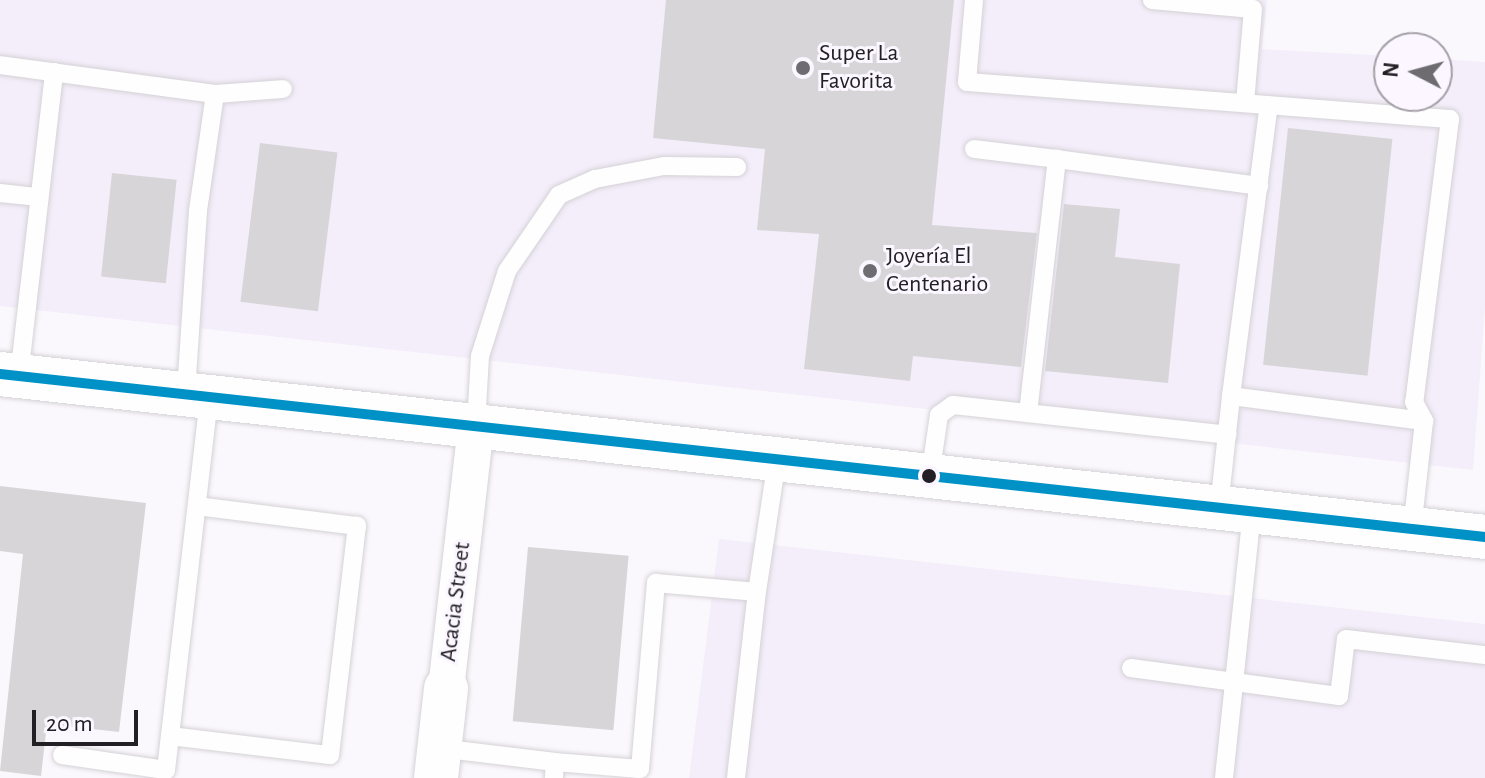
<!DOCTYPE html>
<meta charset="utf-8">
<style>
body{margin:0}
#map{position:relative;width:1485px;height:778px;overflow:hidden;background:#fbf8fd;font-family:"Alegreya Sans",sans-serif}
div>[style]{position:absolute}
.built>*{inset:0;background:#f4edfa}
.building>*{inset:0;background:#d8d5d9;transform-origin:0 0}
.roads{filter:drop-shadow(0 0 2px #d4d2d5) drop-shadow(0 0 2px #d4d2d5)}
.service>*{height:18px;margin:-9px;padding:0 9px;transform-origin:9px;border-radius:9px;background:#fefeff}
.minor>*{height:36px;margin:-18px;padding:0 18px;transform-origin:18px;border-radius:18px;background:#fefeff}
.tertiary>*{height:44px;margin:-22px;padding:0 22px;transform-origin:22px;border-radius:22px;background:#fefeff}
.secondary>*{height:44px;margin:-22px;padding:0 22px;transform-origin:22px;border-radius:22px;background:#fefeff}
.bus-1>*{height:10px;margin:-5px;padding:0 5px;transform-origin:5px;border-radius:5px;background:#0092c6}
.dots>*{width:22px;height:22px;translate:-50% -50%;box-sizing:border-box;border:4px solid #fbf6ff;border-radius:50%}
span{translate:-50% -50%;white-space:nowrap;text-align:center;line-height:1.15;-webkit-text-stroke:6px #fbf6ff;paint-order:stroke}
.poi-label{font-size:24px;color:#222024}
.left{translate:0 -50%;text-align:left}
.street-label{font-size:24px;color:#222024}
.north{position:absolute;left:1373px;top:32px;width:80px;height:80px;box-sizing:border-box;background:#fbf6ff;border:2px solid #a4a0a7;border-radius:50%;rotate:276deg;font-size:22px;font-weight:700;line-height:32px;text-align:center;color:#222024}
.north::after{content:'';display:block;margin:auto;width:28px;height:36px;background:#6e6c70;clip-path:polygon(50% 0,100% 100%,50% 72%,0 100%)}
.scale{position:absolute;left:32px;top:710px;width:106px;height:36px;box-sizing:border-box;border:4px solid #222024;border-top:0;padding-left:10px;font-size:24px;line-height:28px;white-space:nowrap;color:#222024;-webkit-text-stroke:6px #fbf6ff;paint-order:stroke}
</style>
<div id="map">
<div class="built">
<div style="clip-path:polygon(0 0,1267px 0,1262px 49px,1389px 56px,1389px 96px,1437px 96px,1437px 59px,1485px 62px,1485px 307px,1473px 470px,0 306px)"></div>
<div style="clip-path:polygon(719px 539px,1485px 624px,1485px 778px,689px 778px)"></div>
</div>
<div class="building">
<div style="clip-path:polygon(666px 0,954px 0,932px 225px,1037px 233px,1021px 367px,913px 356px,910px 381px,804px 369px,819px 234px,757px 230px,765px 149px,653px 138px)"></div>
<div style="left:1288px;top:128px;width:105px;height:238px;rotate:6deg"></div>
<div style="left:260px;top:143px;width:78px;height:160px;rotate:7deg"></div>
<div style="left:112px;top:173px;width:65px;height:104px;rotate:6deg"></div>
<div style="clip-path:polygon(1064px 204px,1120px 209px,1115px 257px,1180px 264px,1168px 383px,1045px 371px)"></div>
<div style="clip-path:polygon(0 486px,146px 503px,119px 732px,47px 724px,41px 776px,0 771px,23px 554px,0 551px)"></div>
<div style="left:528px;top:547px;width:101px;height:175px;rotate:5deg"></div>
</div>
<div class="roads">
<div class="service">
<div style="left:974px;top:0;width:82px;rotate:94.9deg"></div>
<div style="left:967px;top:82px;width:484px;rotate:4.4deg"></div>
<div style="left:1450px;top:119px;width:285px;rotate:97.2deg"></div>
<div style="left:1414px;top:402px;width:21px;rotate:62deg"></div>
<div style="left:1424px;top:421px;width:109px;rotate:96.3deg"></div>
<div style="left:1152px;top:0;width:101px;rotate:5.1deg"></div>
<div style="left:1253px;top:9px;width:94px;rotate:94.9deg"></div>
<div style="left:0;top:65px;width:217px;rotate:7.7deg"></div>
<div style="left:215px;top:94px;width:118px;rotate:98.3deg"></div>
<div style="left:198px;top:211px;width:183px;rotate:93.8deg"></div>
<div style="left:215px;top:94px;width:68px;rotate:-4.2deg"></div>
<div style="left:974px;top:149px;width:84px;rotate:6.9deg"></div>
<div style="left:0;top:193px;width:39px;rotate:6deg"></div>
<div style="left:19px;top:376px;width:306px;rotate:-83.4deg"></div>
<div style="left:1231px;top:396px;width:293px;rotate:-82.6deg"></div>
<div style="left:1028px;top:413px;width:256px;rotate:-83.5deg"></div>
<div style="left:1057px;top:159px;width:204px;rotate:7.6deg"></div>
<div style="left:476px;top:425px;width:69px;rotate:-86.7deg"></div>
<div style="left:480px;top:356px;width:89px;rotate:-72.4deg"></div>
<div style="left:507px;top:271px;width:92px;rotate:-55.6deg"></div>
<div style="left:559px;top:195px;width:39px;rotate:-24deg"></div>
<div style="left:595px;top:179px;width:70px;rotate:-10.7deg"></div>
<div style="left:664px;top:166px;width:73px;rotate:0.8deg"></div>
<div style="left:930px;top:476px;width:62px;rotate:-81.6deg"></div>
<div style="left:939px;top:415px;width:17px;rotate:-36deg"></div>
<div style="left:953px;top:405px;width:276px;rotate:6.2deg"></div>
<div style="left:1219px;top:507px;width:112px;rotate:-83.8deg"></div>
<div style="left:1231px;top:396px;width:195px;rotate:7.4deg"></div>
<div style="left:1131px;top:668px;width:210px;rotate:7.7deg"></div>
<div style="left:1339px;top:696px;width:57px;rotate:-83deg"></div>
<div style="left:1346px;top:639px;width:140px;rotate:6.6deg"></div>
<div style="left:170px;top:736px;width:161px;rotate:6.8deg"></div>
<div style="left:330px;top:755px;width:231px;rotate:-83.3deg"></div>
<div style="left:357px;top:526px;width:161px;rotate:-172.9deg"></div>
<div style="left:439px;top:748px;width:117px;rotate:6.9deg"></div>
<div style="left:555px;top:762px;width:16px;rotate:94deg"></div>
<div style="left:62px;top:755px;width:105px;rotate:8.2deg"></div>
<div style="left:166px;top:770px;width:375px;rotate:-83.4deg"></div>
<div style="left:555px;top:762px;width:85px;rotate:4.7deg"></div>
<div style="left:640px;top:769px;width:187px;rotate:-85.1deg"></div>
<div style="left:656px;top:583px;width:101px;rotate:5.1deg"></div>
<div style="left:736px;top:778px;width:187px;rotate:-83.6deg"></div>
<div style="left:757px;top:592px;width:134px;rotate:-81.4deg"></div>
<div style="left:1224px;top:778px;width:268px;rotate:-84deg"></div>
</div>
<div class="minor">
<div style="left:446px;top:689px;width:266px;rotate:-83.5deg"></div>
</div>
<div class="tertiary">
<div style="left:436px;top:778px;width:90px;rotate:-83.6deg"></div>
</div>
<div class="secondary">
<div style="left:0;top:374px;width:1494px;rotate:6.26deg"></div>
</div>
</div>
<div class="bus-1">
<div style="left:0;top:374px;width:1494px;rotate:6.26deg"></div>
</div>
<div class="dots">
<div style="left:803px;top:68px;background:#6e6c70"></div>
<div style="left:870px;top:271px;background:#6e6c70"></div>
<div style="left:929px;top:476px;background:#222024"></div>
</div>
<div class="poi-label">
<span class="left" style="left:819px;top:68px">Super La<br>Favorita</span>
<span class="left" style="left:886px;top:271px">Joyería El<br>Centenario</span>
</div>
<div class="street-label">
<span style="left:456px;top:602px;rotate:-83deg">Acacia Street</span>
</div>
<div class="north">N</div>
<div class="scale">20 m</div>
</div>
